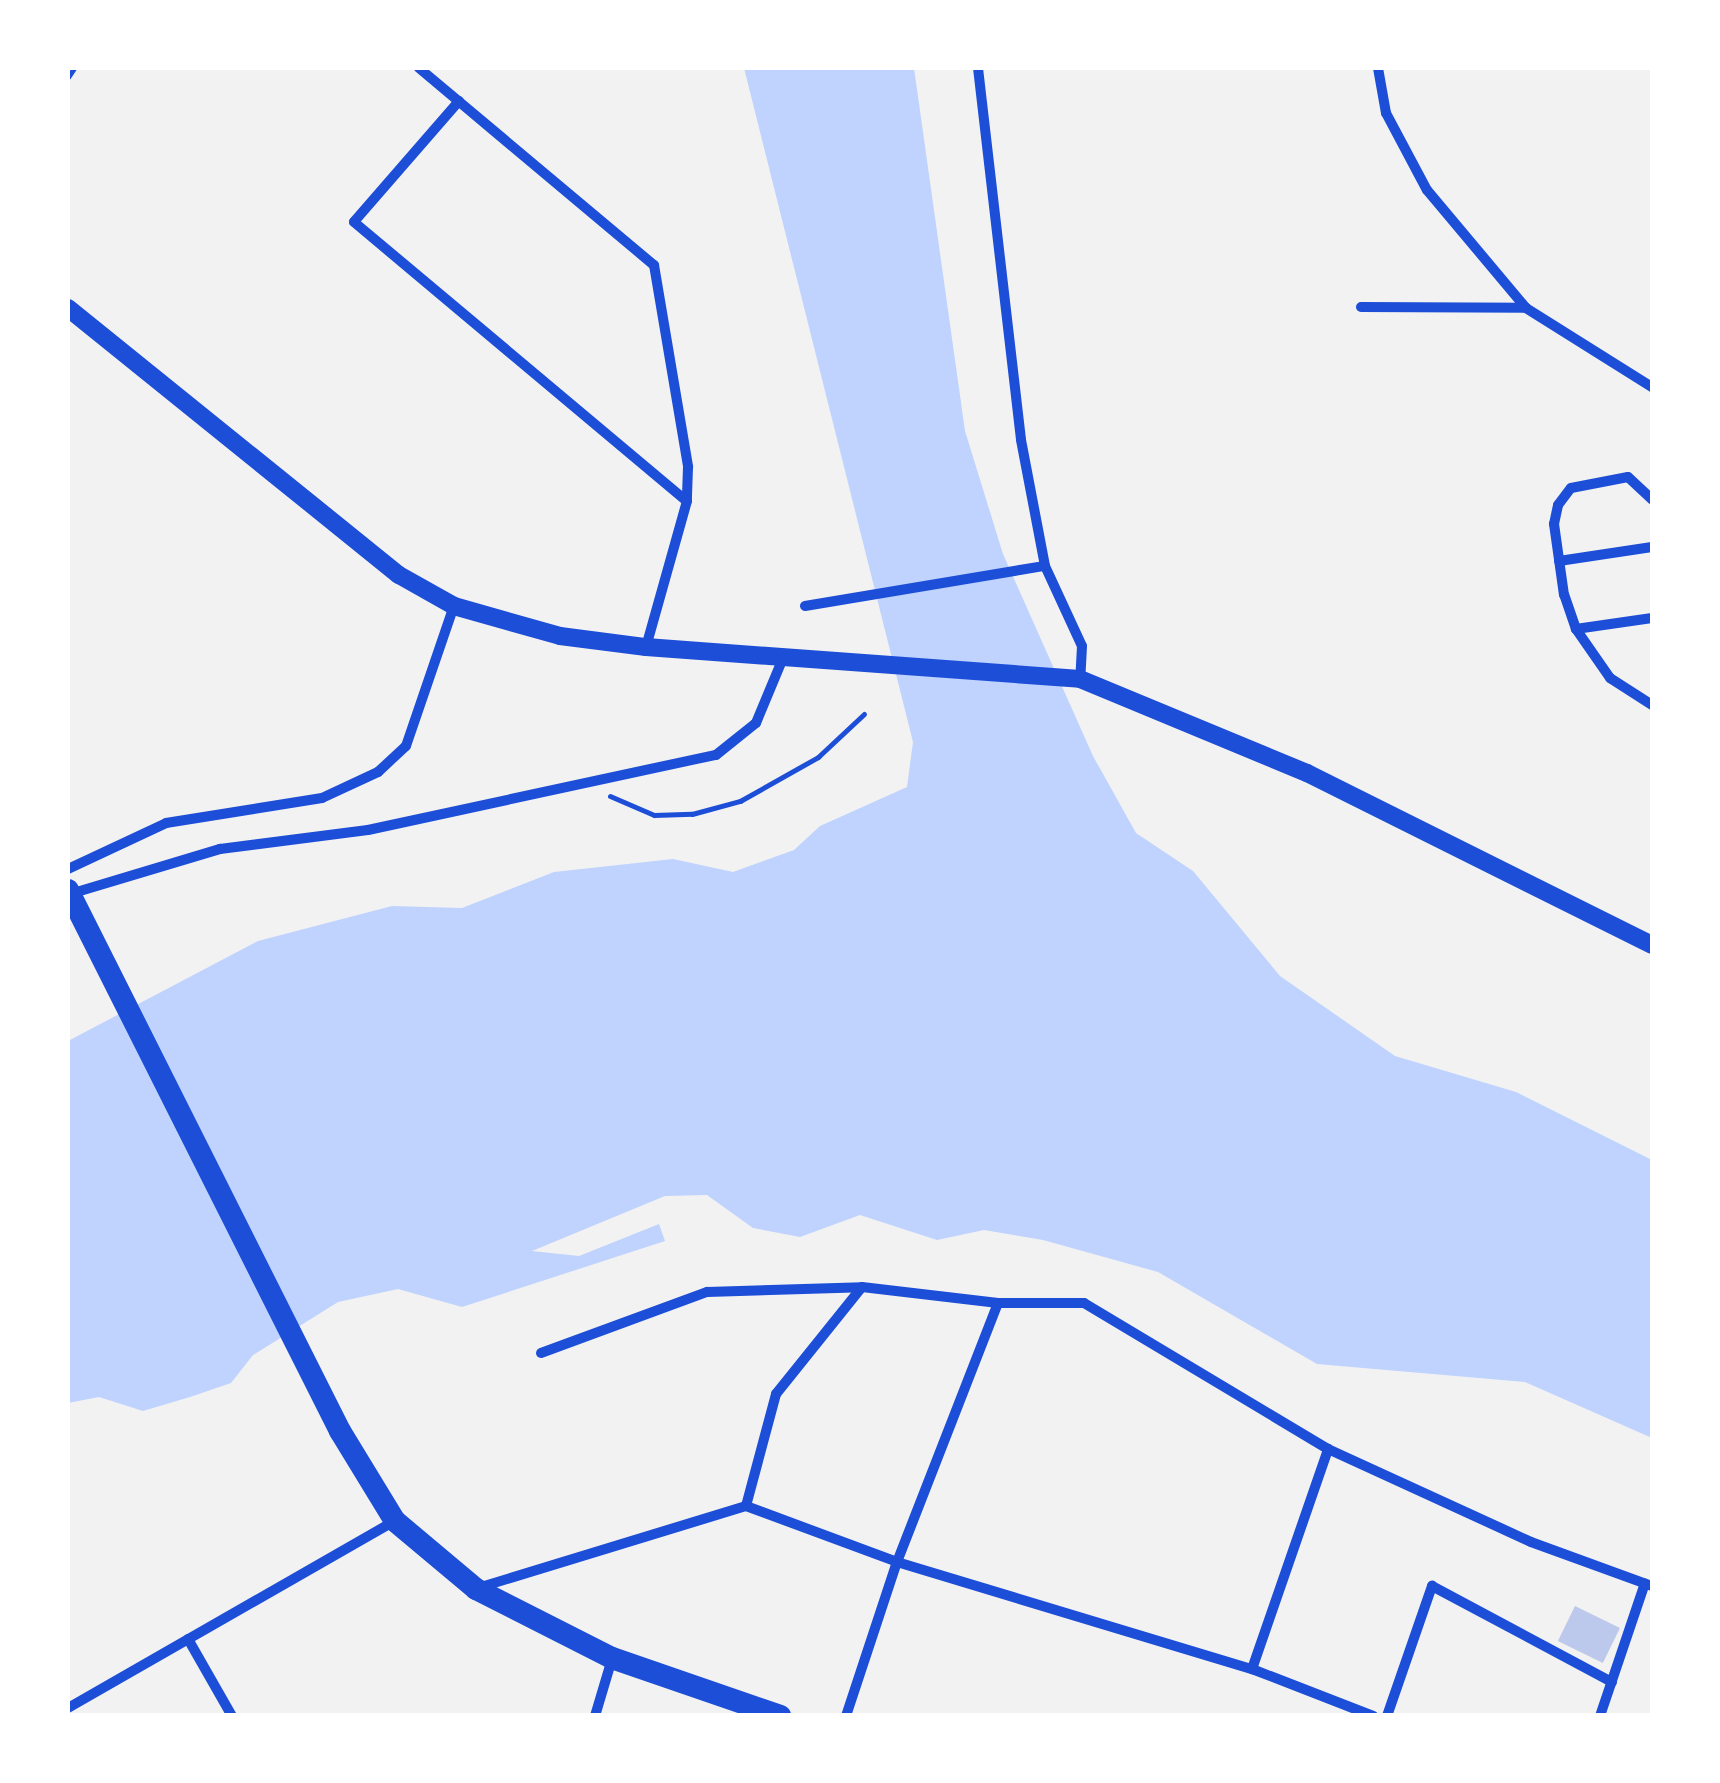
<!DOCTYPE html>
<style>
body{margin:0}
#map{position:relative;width:1720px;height:1783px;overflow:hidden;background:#f2f2f2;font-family:Lora,serif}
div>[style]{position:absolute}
.water>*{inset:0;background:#bfd3fe}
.building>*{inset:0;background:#bdc9ec;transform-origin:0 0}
.path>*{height:5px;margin:-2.5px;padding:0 2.5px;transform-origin:2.5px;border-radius:2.5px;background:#1d4ed8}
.minor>*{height:10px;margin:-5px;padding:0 5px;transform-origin:5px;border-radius:5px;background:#1d4ed8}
.tertiary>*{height:18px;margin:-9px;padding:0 9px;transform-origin:9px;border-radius:9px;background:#1d4ed8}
.trunk>*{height:22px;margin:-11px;padding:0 11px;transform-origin:11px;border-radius:11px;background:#1d4ed8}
span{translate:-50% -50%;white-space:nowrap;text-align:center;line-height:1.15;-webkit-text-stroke:10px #fff;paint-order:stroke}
.frame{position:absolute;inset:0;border:70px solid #fff;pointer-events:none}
</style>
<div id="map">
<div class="water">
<div style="clip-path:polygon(744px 68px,914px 68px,965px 431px,1003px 554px,1093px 756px,1136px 833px,1193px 871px,1280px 976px,1395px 1056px,1516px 1092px,1652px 1160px,1652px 1438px,1525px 1382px,1317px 1364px,1158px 1272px,1043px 1240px,984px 1230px,937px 1240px,860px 1215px,800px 1237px,753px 1228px,707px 1195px,665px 1196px,532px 1251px,579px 1256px,659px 1224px,665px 1241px,462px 1307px,398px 1289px,338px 1302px,253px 1355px,231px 1383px,190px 1397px,143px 1411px,99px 1397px,68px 1403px,68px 1041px,258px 941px,392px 906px,462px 908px,554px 872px,673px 859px,733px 872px,794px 850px,820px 826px,907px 787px,913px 742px)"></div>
</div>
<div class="building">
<div style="left:1575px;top:1606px;width:50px;height:39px;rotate:26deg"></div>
</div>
<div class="path">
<div style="left:68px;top:77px;width:11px;rotate:-56deg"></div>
<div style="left:610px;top:796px;width:48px;rotate:23.4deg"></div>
<div style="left:654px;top:815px;width:38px;rotate:-2deg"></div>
<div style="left:692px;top:814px;width:50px;rotate:-15.2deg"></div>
<div style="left:740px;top:801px;width:90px;rotate:-29.4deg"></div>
<div style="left:818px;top:757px;width:63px;rotate:-43.1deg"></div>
</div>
<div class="minor">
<div style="left:419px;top:68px;width:307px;rotate:40deg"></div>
<div style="left:654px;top:265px;width:205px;rotate:80.4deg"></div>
<div style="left:688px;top:467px;width:34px;rotate:92deg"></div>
<div style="left:687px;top:501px;width:152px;rotate:105.7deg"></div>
<div style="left:978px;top:68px;width:374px;rotate:83.4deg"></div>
<div style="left:1021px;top:440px;width:128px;rotate:79.2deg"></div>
<div style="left:1045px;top:566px;width:88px;rotate:65.2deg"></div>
<div style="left:1082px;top:646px;width:33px;rotate:93deg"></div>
<div style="left:1378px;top:68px;width:46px;rotate:79.9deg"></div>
<div style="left:1386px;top:113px;width:87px;rotate:62deg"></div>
<div style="left:1427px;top:190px;width:154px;rotate:50deg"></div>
<div style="left:1526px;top:308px;width:149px;rotate:32.1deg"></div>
<div style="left:459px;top:101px;width:160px;rotate:131deg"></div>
<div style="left:354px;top:222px;width:434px;rotate:40deg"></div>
<div style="left:1361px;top:307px;width:165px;rotate:0.3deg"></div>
<div style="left:1559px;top:561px;width:94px;rotate:-8.6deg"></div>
<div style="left:805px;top:606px;width:243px;rotate:-9.5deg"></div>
<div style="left:1652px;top:618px;width:77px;rotate:171.8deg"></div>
<div style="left:1576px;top:629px;width:60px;rotate:55.2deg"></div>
<div style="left:1610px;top:678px;width:50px;rotate:32.7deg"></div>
<div style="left:1576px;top:629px;width:36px;rotate:-109deg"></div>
<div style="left:1564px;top:595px;width:72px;rotate:-98deg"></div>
<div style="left:1554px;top:524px;width:19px;rotate:-78deg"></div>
<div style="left:1558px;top:505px;width:21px;rotate:-53deg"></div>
<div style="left:1571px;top:488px;width:58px;rotate:-10.9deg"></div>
<div style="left:1628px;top:477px;width:33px;rotate:43deg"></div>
<div style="left:68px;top:869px;width:108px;rotate:-25.1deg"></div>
<div style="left:166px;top:823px;width:158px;rotate:-9.1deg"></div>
<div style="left:322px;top:798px;width:62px;rotate:-24.9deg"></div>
<div style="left:378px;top:772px;width:38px;rotate:-43deg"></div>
<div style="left:406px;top:746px;width:148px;rotate:-71.1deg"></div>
<div style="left:70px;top:894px;width:157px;rotate:-16.7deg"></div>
<div style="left:220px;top:849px;width:149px;rotate:-7.3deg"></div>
<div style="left:368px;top:830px;width:356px;rotate:-12.2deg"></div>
<div style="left:716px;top:755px;width:51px;rotate:-38.7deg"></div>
<div style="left:756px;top:723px;width:70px;rotate:-67.4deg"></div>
<div style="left:541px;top:1353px;width:177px;rotate:-20.2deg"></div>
<div style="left:707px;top:1292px;width:155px;rotate:-1.8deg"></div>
<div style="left:746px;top:1506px;width:116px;rotate:-75deg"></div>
<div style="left:776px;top:1394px;width:137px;rotate:-51.2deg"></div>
<div style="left:862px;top:1287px;width:137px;rotate:6.7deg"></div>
<div style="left:481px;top:1587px;width:277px;rotate:-17deg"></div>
<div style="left:746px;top:1506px;width:161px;rotate:20.3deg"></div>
<div style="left:897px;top:1562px;width:371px;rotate:16.8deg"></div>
<div style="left:1252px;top:1669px;width:130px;rotate:21.2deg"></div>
<div style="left:188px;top:1639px;width:89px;rotate:60.3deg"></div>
<div style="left:1252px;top:1669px;width:233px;rotate:-70.9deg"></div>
<div style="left:68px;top:1708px;width:376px;rotate:-29.8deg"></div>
<div style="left:595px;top:1716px;width:59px;rotate:-73.4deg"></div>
<div style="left:846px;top:1716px;width:162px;rotate:-71.7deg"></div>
<div style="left:897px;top:1562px;width:278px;rotate:-68.7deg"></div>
<div style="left:998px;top:1303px;width:86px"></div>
<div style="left:1084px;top:1303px;width:284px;rotate:30.9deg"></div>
<div style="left:1328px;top:1449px;width:223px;rotate:24.6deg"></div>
<div style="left:1531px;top:1542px;width:129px;rotate:20deg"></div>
<div style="left:1387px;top:1716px;width:138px;rotate:-70.9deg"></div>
<div style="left:1432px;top:1586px;width:204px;rotate:28.1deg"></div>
<div style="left:1600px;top:1716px;width:140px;rotate:-71.3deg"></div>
</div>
<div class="tertiary">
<div style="left:68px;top:308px;width:425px;rotate:38.9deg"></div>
<div style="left:399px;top:575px;width:63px;rotate:29.4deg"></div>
<div style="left:454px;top:606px;width:110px;rotate:15.8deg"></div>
<div style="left:560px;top:636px;width:87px;rotate:7.3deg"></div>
<div style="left:646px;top:647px;width:435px;rotate:4.2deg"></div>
<div style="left:1080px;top:679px;width:246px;rotate:22.5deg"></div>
<div style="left:1307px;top:773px;width:385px;rotate:26.5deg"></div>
</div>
<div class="trunk">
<div style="left:68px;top:890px;width:606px;rotate:63.31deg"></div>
<div style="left:340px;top:1431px;width:105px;rotate:58.6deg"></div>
<div style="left:395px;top:1521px;width:106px;rotate:40deg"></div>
<div style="left:476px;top:1589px;width:153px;rotate:26.9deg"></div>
<div style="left:612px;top:1658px;width:178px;rotate:19deg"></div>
</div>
<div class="frame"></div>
</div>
